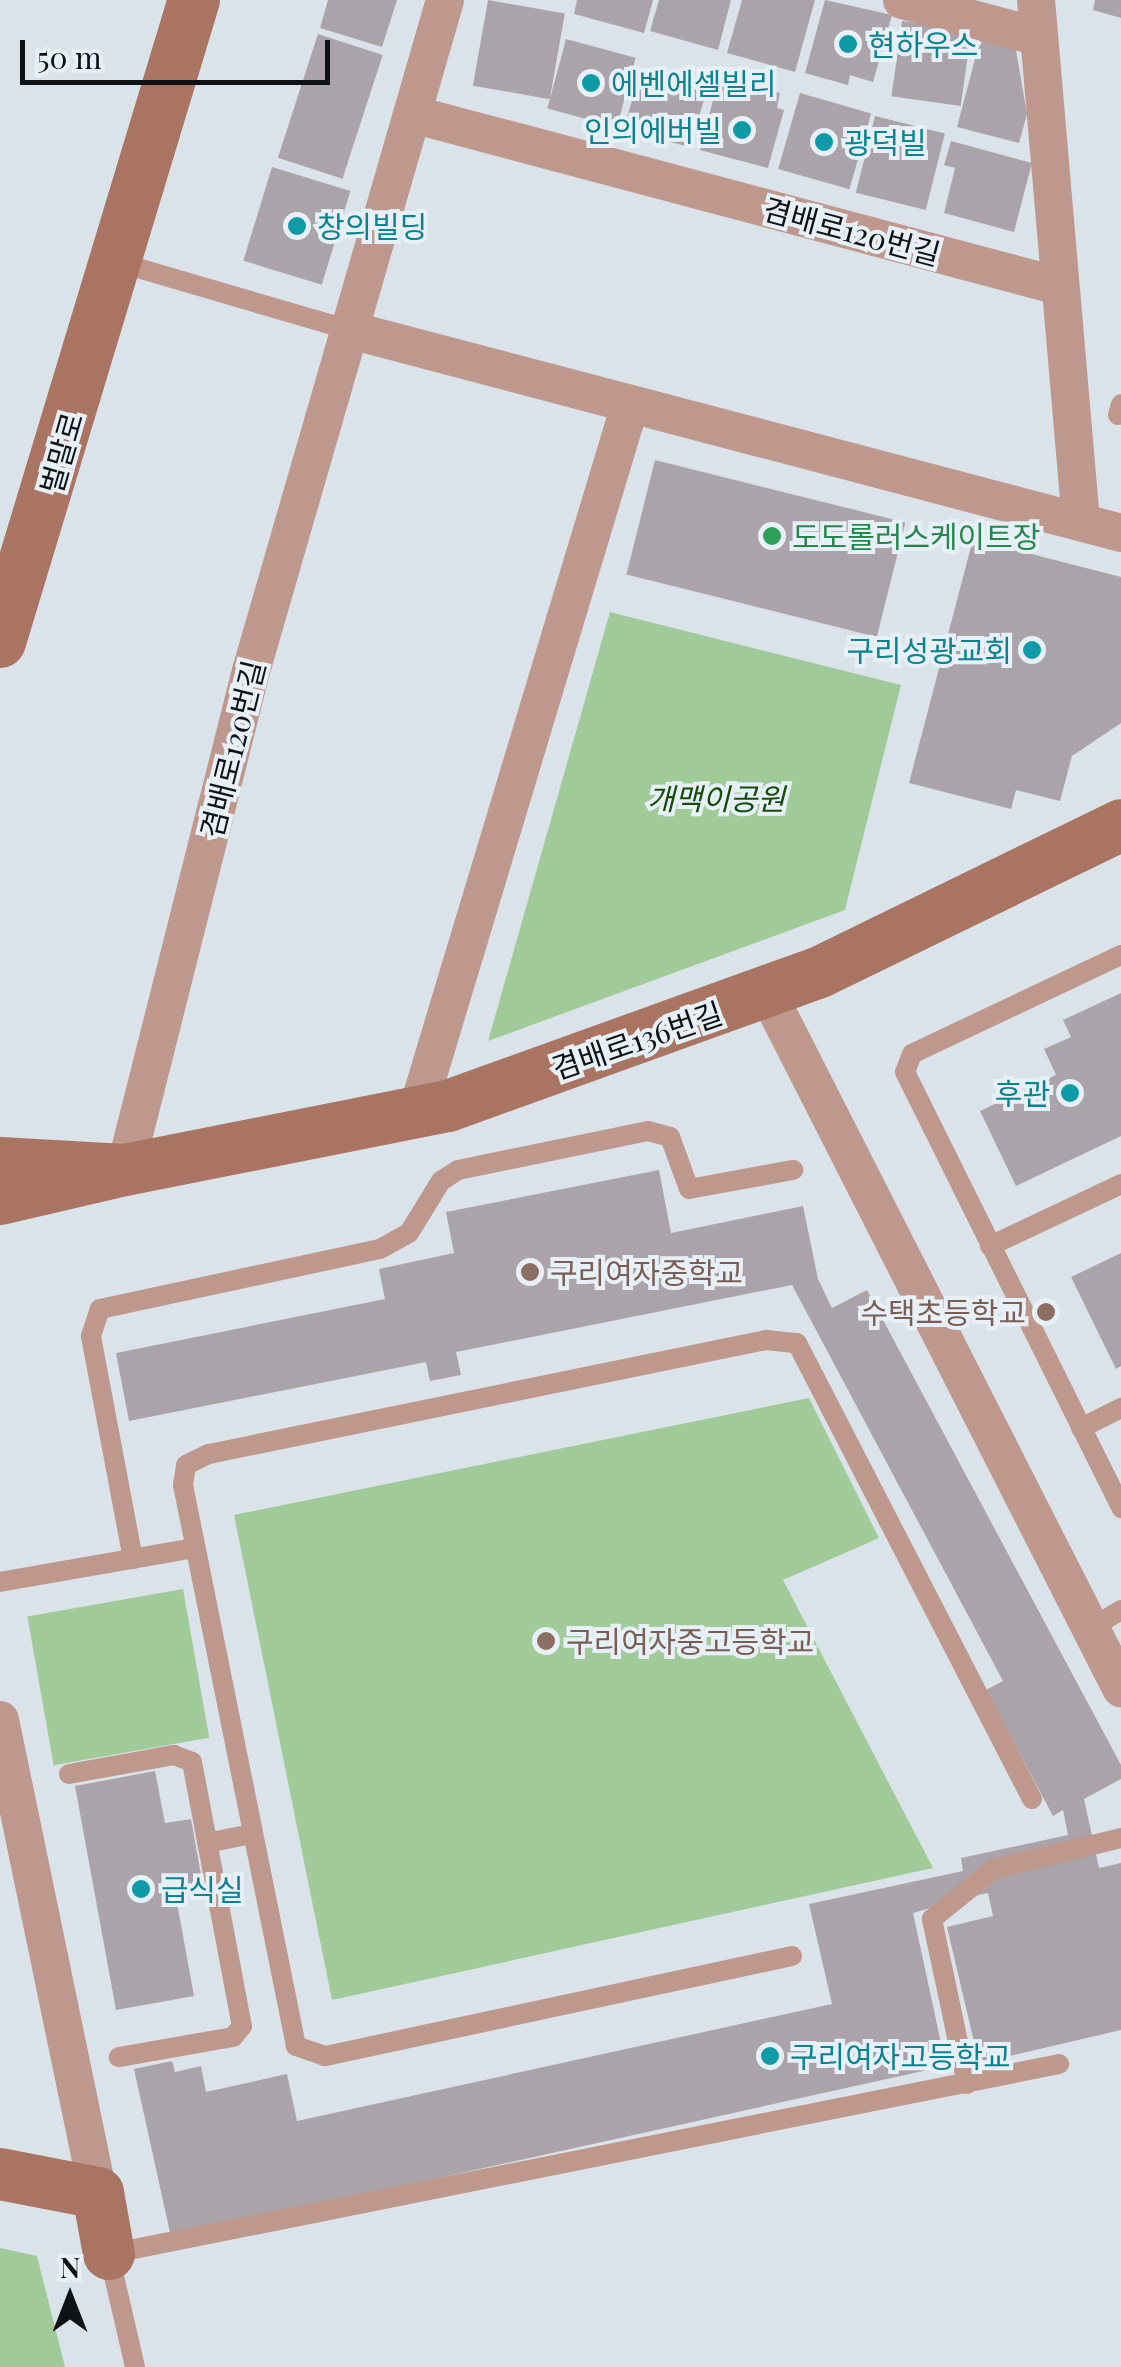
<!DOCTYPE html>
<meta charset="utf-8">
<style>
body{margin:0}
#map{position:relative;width:1121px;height:2367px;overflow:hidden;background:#dbe3ea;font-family:"Playfair Display","Noto Sans KR",serif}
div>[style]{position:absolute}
.green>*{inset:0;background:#a0ca98;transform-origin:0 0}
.building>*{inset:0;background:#aba3aa;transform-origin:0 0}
.lane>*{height:20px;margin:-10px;padding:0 10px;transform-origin:10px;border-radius:10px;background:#be988c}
.street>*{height:38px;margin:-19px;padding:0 19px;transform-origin:19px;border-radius:19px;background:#be988c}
.secondary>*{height:52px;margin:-26px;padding:0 26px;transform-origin:26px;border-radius:26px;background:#aa7462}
.dots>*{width:28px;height:28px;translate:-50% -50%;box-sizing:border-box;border:5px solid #e8f0f7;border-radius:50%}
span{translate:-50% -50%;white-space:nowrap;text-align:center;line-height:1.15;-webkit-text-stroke:8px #e8f0f7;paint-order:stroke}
.culture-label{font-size:30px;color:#0d838f}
.left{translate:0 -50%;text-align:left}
.right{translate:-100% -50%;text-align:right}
.street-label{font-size:30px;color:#0f1214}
.leisure-label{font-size:30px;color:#27864d}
.park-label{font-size:30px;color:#164c0a;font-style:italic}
.education-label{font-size:30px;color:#785e54}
.north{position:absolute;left:20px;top:2247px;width:100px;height:100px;-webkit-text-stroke:8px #e8f0f7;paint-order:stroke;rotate:0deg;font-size:28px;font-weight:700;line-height:40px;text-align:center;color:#0f1214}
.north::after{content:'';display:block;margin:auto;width:35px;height:45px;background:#0f1214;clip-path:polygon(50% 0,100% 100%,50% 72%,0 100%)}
.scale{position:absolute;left:20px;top:40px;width:310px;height:45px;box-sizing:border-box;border:5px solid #0f1214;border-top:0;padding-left:12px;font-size:30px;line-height:35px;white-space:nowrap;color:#0f1214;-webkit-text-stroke:8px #e8f0f7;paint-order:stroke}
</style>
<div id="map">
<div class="green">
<div style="clip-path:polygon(610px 612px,901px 685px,845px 910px,488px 1041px)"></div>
<div style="clip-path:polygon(809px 1398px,879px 1538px,783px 1580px,933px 1868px,332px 2000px,234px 1515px)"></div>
<div style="left:183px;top:1589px;width:151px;height:158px;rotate:80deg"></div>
<div style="clip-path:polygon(0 2248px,37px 2256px,65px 2367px,0 2367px)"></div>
</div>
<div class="building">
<div style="clip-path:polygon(328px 0,397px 0,382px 47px,320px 28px)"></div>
<div style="left:488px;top:0;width:78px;height:87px;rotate:10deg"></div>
<div style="clip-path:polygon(577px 0,653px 0,644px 33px,574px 14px)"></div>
<div style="clip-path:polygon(659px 0,731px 0,718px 50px,650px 31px)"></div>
<div style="clip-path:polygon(742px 0,815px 0,795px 72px,727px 53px)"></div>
<div style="clip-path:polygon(825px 0,892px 15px,873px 82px,850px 75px,848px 85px,805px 73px)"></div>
<div style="clip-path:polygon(1095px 0,1121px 0,1121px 18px,1093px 10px)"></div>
<div style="left:902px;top:21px;width:70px;height:76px;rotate:8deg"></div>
<div style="left:318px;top:34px;width:68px;height:130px;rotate:18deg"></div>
<div style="left:566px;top:39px;width:72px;height:72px;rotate:15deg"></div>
<div style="clip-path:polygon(980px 40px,1016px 50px,1027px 114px,1019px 143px,957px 127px)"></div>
<div style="left:641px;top:69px;width:69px;height:62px;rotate:16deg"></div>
<div style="clip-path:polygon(719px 77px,780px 93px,777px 108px,784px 110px,768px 168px,700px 150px)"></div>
<div style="left:800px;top:93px;width:74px;height:79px;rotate:16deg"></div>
<div style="left:875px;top:116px;width:72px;height:79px;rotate:14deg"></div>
<div style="clip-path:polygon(951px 141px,1032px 163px,1014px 232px,944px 213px,955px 168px,944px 165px)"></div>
<div style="left:272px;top:167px;width:82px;height:98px;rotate:17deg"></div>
<div style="left:655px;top:460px;width:258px;height:118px;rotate:14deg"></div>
<div style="clip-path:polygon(973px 539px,1121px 577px,1121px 723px,1072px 756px,1060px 801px,1016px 790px,1011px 809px,909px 783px)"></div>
<div style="clip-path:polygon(1121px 993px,1121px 1136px,1016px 1186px,980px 1111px,1056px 1075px,1044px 1049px,1071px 1037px,1063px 1020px)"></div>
<div style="clip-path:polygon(659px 1170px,671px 1233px,803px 1206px,818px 1279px,832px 1308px,867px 1290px,1121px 1765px,1121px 1779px,1084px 1799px,1099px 1868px,1121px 1863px,1121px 2030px,979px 2063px,947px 1927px,993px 1916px,988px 1893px,973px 1896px,913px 1913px,946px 2066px,171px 2237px,134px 2069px,172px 2061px,175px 2072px,201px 2066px,206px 2092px,287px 2074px,297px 2121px,832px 2004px,809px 1904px,963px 1871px,961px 1858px,1068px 1835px,1063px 1810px,1053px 1816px,986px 1690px,1003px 1681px,792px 1285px,456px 1352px,461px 1375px,430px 1381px,426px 1362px,129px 1421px,116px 1353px,385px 1299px,379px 1269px,454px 1253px,446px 1212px)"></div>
<div style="clip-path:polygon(1121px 1253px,1121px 1366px,1116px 1369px,1071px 1277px)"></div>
<div style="clip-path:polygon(155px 1771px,165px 1823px,191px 1819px,203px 1886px,175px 1892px,194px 1996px,116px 2010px,75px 1786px)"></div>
</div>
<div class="lane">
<div style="left:117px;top:262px;width:243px;rotate:16.3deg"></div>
<div style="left:1118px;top:415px;width:11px;rotate:-75deg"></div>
<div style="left:1121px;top:955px;width:231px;rotate:154.7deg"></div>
<div style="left:912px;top:1054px;width:19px;rotate:111deg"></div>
<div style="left:905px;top:1072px;width:487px;rotate:63.6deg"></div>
<div style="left:990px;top:1246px;width:145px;rotate:-25.3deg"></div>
<div style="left:1081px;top:1428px;width:45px;rotate:-26.6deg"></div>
<div style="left:133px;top:1559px;width:227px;rotate:-100.7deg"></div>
<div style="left:91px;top:1336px;width:28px;rotate:-72deg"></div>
<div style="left:100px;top:1309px;width:286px;rotate:-12.1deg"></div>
<div style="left:380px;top:1249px;width:33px;rotate:-29deg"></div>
<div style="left:409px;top:1233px;width:61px;rotate:-58.4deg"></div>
<div style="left:441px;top:1181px;width:20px;rotate:-33deg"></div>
<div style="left:458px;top:1170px;width:194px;rotate:-11.6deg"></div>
<div style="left:648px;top:1131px;width:23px;rotate:15deg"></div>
<div style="left:670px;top:1137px;width:55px;rotate:69.9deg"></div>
<div style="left:689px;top:1189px;width:106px;rotate:-10.4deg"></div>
<div style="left:0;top:1582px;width:198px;rotate:-9.9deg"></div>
<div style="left:1091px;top:1628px;width:35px;rotate:-31deg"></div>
<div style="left:69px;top:1774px;width:107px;rotate:-10.3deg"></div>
<div style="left:174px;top:1755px;width:19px;rotate:21deg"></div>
<div style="left:192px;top:1762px;width:269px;rotate:79.3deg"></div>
<div style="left:242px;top:2026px;width:14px;rotate:129deg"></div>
<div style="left:233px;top:2037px;width:116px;rotate:170deg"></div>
<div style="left:207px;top:1843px;width:45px;rotate:-11.6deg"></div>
<div style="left:792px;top:1956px;width:478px;rotate:167.9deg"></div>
<div style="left:325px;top:2056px;width:31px;rotate:-161deg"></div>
<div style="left:296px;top:2046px;width:572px;rotate:-101.39deg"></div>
<div style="left:183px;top:1485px;width:20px;rotate:-81deg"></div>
<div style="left:186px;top:1465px;width:25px;rotate:-26deg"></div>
<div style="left:209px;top:1454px;width:569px;rotate:-11.57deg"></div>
<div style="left:766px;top:1340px;width:31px;rotate:6deg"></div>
<div style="left:797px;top:1343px;width:513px;rotate:62.74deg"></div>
<div style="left:967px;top:2084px;width:169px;rotate:-102deg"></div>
<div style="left:932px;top:1919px;width:80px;rotate:-38.9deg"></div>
<div style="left:994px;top:1869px;width:131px;rotate:-13.7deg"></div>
<div style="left:135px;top:2367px;width:116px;rotate:-103deg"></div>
<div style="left:109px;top:2254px;width:969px;rotate:-11.31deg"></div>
</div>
<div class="street">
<div style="left:902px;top:0;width:142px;rotate:15.1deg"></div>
<div style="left:1036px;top:0;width:524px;rotate:85.07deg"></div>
<div style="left:412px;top:114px;width:669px;rotate:14.89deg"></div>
<div style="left:350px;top:330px;width:797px;rotate:14.75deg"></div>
<div style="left:768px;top:994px;width:779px;rotate:63.04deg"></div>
<div style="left:416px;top:1115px;width:742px;rotate:-73.23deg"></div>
<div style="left:125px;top:1170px;width:515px;rotate:-75.83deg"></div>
<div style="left:251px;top:671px;width:698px;rotate:-73.87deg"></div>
<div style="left:0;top:1720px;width:483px;rotate:78.3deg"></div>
</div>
<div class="secondary">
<div style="left:0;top:642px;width:671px;rotate:-73.19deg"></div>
<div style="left:0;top:1163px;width:125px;rotate:3.2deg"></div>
<div style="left:125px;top:1170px;width:128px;rotate:166.9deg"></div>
<div style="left:125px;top:1170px;width:329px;rotate:-11.2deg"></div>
<div style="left:448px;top:1106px;width:393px;rotate:-19.8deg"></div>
<div style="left:818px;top:973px;width:337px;rotate:-26deg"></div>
<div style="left:0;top:2174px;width:100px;rotate:11deg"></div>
<div style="left:98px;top:2193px;width:62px;rotate:79.8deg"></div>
</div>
<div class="dots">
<div style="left:848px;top:44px;background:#0f9aa8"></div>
<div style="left:591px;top:83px;background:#0f9aa8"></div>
<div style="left:742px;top:130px;background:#0f9aa8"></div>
<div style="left:824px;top:142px;background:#0f9aa8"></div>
<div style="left:297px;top:226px;background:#0f9aa8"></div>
<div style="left:772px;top:536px;background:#2e9e5b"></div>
<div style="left:1032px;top:650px;background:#0f9aa8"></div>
<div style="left:1070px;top:1093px;background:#0f9aa8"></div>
<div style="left:530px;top:1272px;background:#8d6e63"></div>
<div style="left:1046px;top:1312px;background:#8d6e63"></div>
<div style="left:546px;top:1641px;background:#8d6e63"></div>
<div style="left:141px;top:1889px;background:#0f9aa8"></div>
<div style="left:770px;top:2056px;background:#0f9aa8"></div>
</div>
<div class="culture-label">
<span class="left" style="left:868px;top:44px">현하우스</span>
<span class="left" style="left:611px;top:83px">에벤에셀빌리</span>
<span class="right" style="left:722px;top:130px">인의에버빌</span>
<span class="left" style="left:844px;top:142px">광덕빌</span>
<span class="left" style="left:317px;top:226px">창의빌딩</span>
<span class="right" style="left:1012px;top:650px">구리성광교회</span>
<span class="right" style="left:1050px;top:1093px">후관</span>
<span class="left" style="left:161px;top:1889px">급식실</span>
<span class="left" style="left:790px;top:2056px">구리여자고등학교</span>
</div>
<div class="street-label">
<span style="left:852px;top:231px;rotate:15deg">겸배로120번길</span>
<span style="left:61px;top:453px;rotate:-74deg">벌말로</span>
<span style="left:232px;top:749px;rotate:-76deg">겸배로120번길</span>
<span style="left:637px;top:1040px;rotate:-19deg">겸배로136번길</span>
</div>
<div class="leisure-label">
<span class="left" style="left:792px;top:536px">도도롤러스케이트장</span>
</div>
<div class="park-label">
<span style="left:716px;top:798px">개맥이공원</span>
</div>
<div class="education-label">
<span class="left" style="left:550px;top:1272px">구리여자중학교</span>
<span class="right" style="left:1026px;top:1312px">수택초등학교</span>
<span class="left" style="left:566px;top:1641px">구리여자중고등학교</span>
</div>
<div class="north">N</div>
<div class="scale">50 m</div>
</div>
